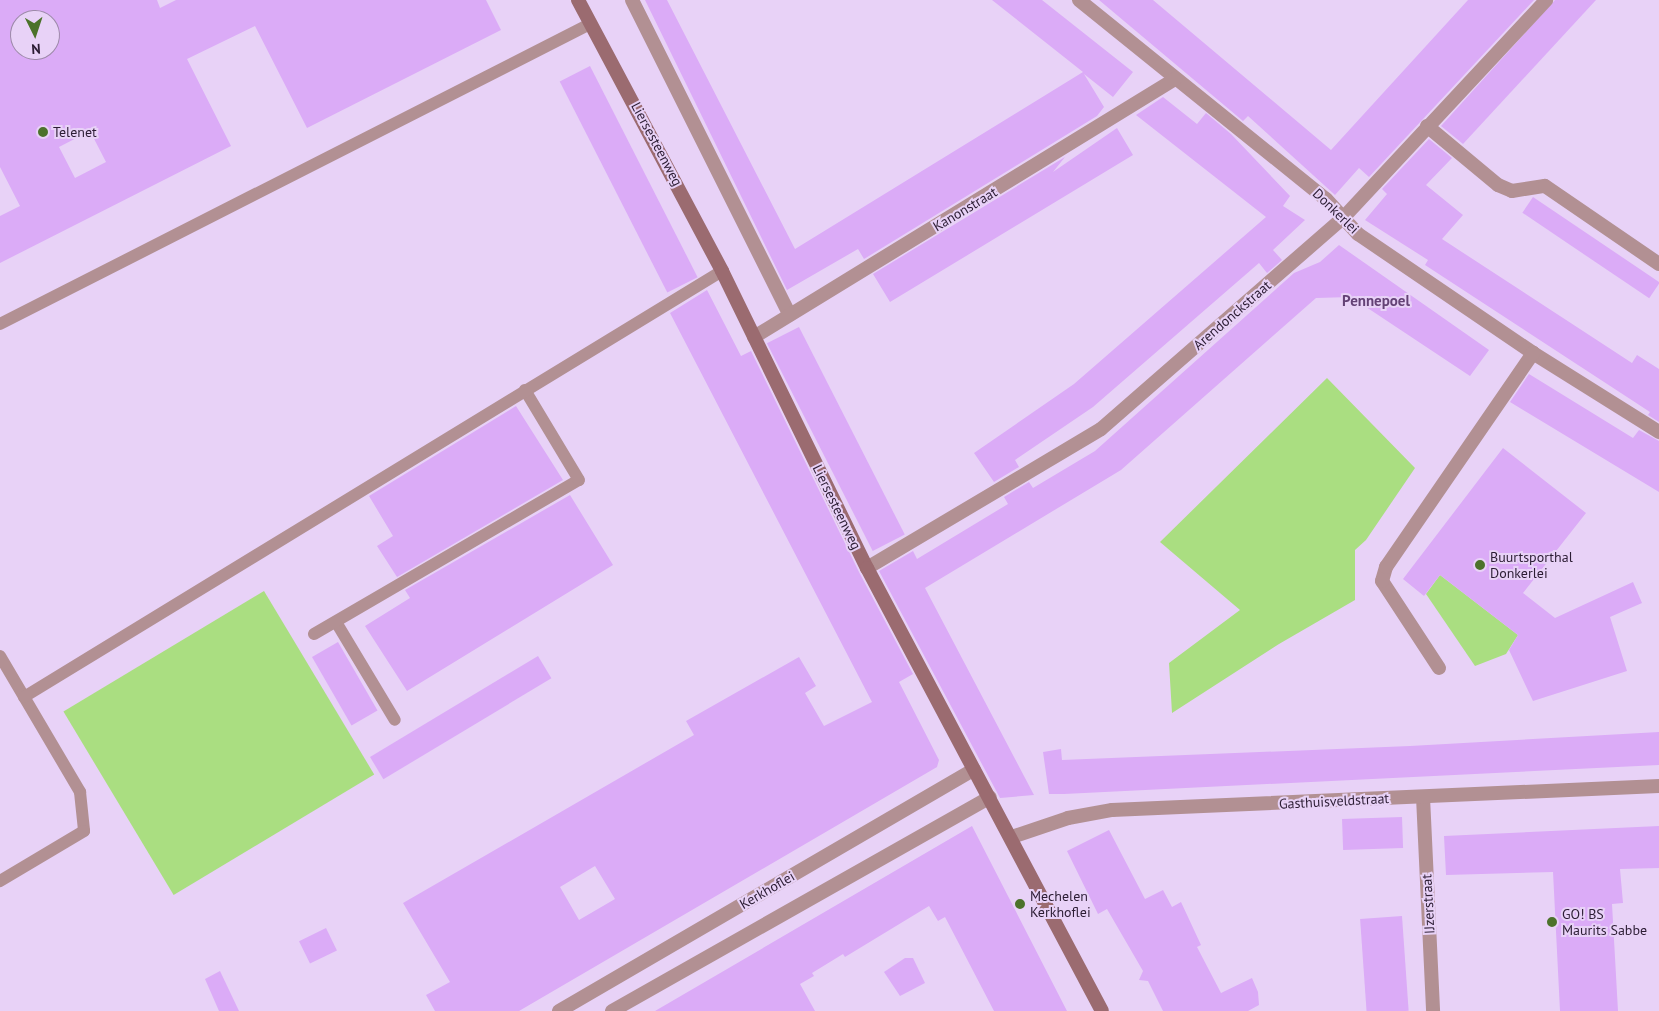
<!DOCTYPE html>
<style>
body{margin:0}
#map{position:relative;width:1659px;height:1011px;overflow:hidden;background:#e8d2f7;font-family:"PT Sans",sans-serif}
div>[style]{position:absolute}
.green>*{inset:0;background:#aade81;transform-origin:0 0}
.building>*{inset:0;background:#dbabf7;transform-origin:0 0}
.service>*{height:12px;margin:-6px;padding:0 6px;transform-origin:6px;border-radius:6px;background:#b29093}
.minor>*{height:14px;margin:-7px;padding:0 7px;transform-origin:7px;border-radius:7px;background:#b29093}
.secondary>*{height:14px;margin:-7px;padding:0 7px;transform-origin:7px;border-radius:7px;background:#9b6b70}
.dots>*{width:14px;height:14px;translate:-50% -50%;box-sizing:border-box;border:2px solid #e8d2f7;border-radius:50%}
span{translate:-50% -50%;white-space:nowrap;text-align:center;line-height:1.15;-webkit-text-stroke:4px #e8d2f7;paint-order:stroke}
.poi-label{font-size:14px;color:#2c1d34}
.left{translate:0 -50%;text-align:left}
.street-label{font-size:14px;color:#2c1d34}
.neighbourhood-label{font-size:15px;color:#644276;font-weight:700}
.north{position:absolute;left:10px;top:10px;width:50px;height:50px;box-sizing:border-box;background:#e8d2f7;border:1px solid #9d8aa9;border-radius:50%;rotate:176deg;font-size:14px;font-weight:700;line-height:20px;text-align:center;color:#2c1d34}
.north::after{content:'';display:block;margin:auto;width:18px;height:22px;background:#4c722b;clip-path:polygon(50% 0,100% 100%,50% 72%,0 100%)}
</style>
<div id="map">
<div class="green">
<div style="clip-path:polygon(1327px 378px,1415px 468px,1366px 540px,1355px 550px,1355px 600px,1279px 644px,1172px 713px,1169px 663px,1240px 610px,1160px 542px)"></div>
<div style="clip-path:polygon(1440px 575px,1518px 635px,1506px 654px,1475px 666px,1426px 594px)"></div>
<div style="left:264px;top:591px;width:214px;height:234px;rotate:59deg"></div>
</div>
<div class="building">
<div style="clip-path:polygon(evenodd,0 0,157px 0,160px 8px,176px 0,486px 0,501px 30px,307px 128px,255px 26px,187px 59px,231px 146px,0 263px,0 216px,20px 206px,0 167px,0 0,20px 20px,50px 20px,50px 50px,20px 50px,20px 20px,0 0,90px 131px,106px 162px,75px 178px,59px 147px,90px 131px)"></div>
<div style="clip-path:polygon(645px 0,667px 0,795px 249px,1083px 72px,992px 0,1042px 0,1133px 72px,1113px 97px,1084px 74px,1104px 107px,1097px 116px,864px 259px,858px 249px,787px 290px)"></div>
<div style="clip-path:polygon(1099px 0,1153px 0,1331px 150px,1468px 0,1534px 0,1369px 177px,1359px 168px,1335px 195px,1248px 116px,1243px 121px)"></div>
<div style="clip-path:polygon(1555px 0,1596px 0,1463px 144px,1441px 126px)"></div>
<div style="left:590px;top:66px;width:237px;height:34px;rotate:63deg"></div>
<div style="clip-path:polygon(1163px 97px,1197px 124px,1206px 113px,1231px 134px,1290px 196px,1283px 206px,1305px 220px,1273px 250px,1282px 260px,1267px 273px,1259px 263px,1093px 407px,1015px 460px,1019px 467px,994px 482px,974px 453px,1074px 384px,1266px 217px,1136px 115px)"></div>
<div style="clip-path:polygon(1117px 128px,1133px 155px,890px 302px,873px 274px,1065px 157px,1053px 172px)"></div>
<div style="clip-path:polygon(1429px 139px,1452px 158px,1426px 185px,1463px 215px,1442px 239px,1632px 363px,1637px 355px,1659px 369px,1659px 422px,1648px 415px,1650px 412px,1425px 265px,1428px 260px,1365px 220px,1387px 194px,1382px 189px)"></div>
<div style="left:1533px;top:197px;width:153px;height:19px;rotate:34deg"></div>
<div style="clip-path:polygon(1339px 245px,1489px 350px,1470px 376px,1351px 297px,1316px 298px,1121px 470px,925px 588px,1034px 795px,1000px 798px,879px 571px,913px 551px,917px 559px,1008px 504px,1004px 497px,1029px 482px,1033px 488px,1095px 451px,1294px 273px,1320px 262px)"></div>
<div style="clip-path:polygon(evenodd,707px 290px,741px 356px,751px 351px,859px 572px,913px 674px,899px 682px,939px 760px,937px 767px,519px 1011px,435px 1011px,426px 995px,450px 982px,403px 903px,694px 735px,686px 721px,799px 657px,816px 686px,805px 693px,824px 726px,872px 702px,670px 313px,707px 290px,595px 866px,615px 899px,579px 920px,560px 887px,595px 866px)"></div>
<div style="left:799px;top:327px;width:233px;height:36px;rotate:63deg"></div>
<div style="clip-path:polygon(1529px 374px,1633px 438px,1639px 430px,1659px 441px,1659px 492px,1510px 402px)"></div>
<div style="clip-path:polygon(516px 406px,563px 480px,397px 577px,377px 546px,393px 536px,369px 496px)"></div>
<div style="clip-path:polygon(1503px 448px,1586px 513px,1523px 593px,1555px 618px,1633px 582px,1642px 603px,1610px 617px,1627px 671px,1533px 701px,1509px 650px,1518px 635px,1440px 575px,1424px 596px,1403px 579px)"></div>
<div style="clip-path:polygon(570px 495px,613px 565px,407px 691px,365px 626px,410px 598px,405px 590px)"></div>
<div style="left:338px;top:642px;width:79px;height:30px;rotate:60deg"></div>
<div style="left:538px;top:656px;width:26px;height:196px;rotate:59deg"></div>
<div style="clip-path:polygon(1659px 732px,1659px 765px,1064px 794px,1049px 794px,1043px 752px,1061px 749px,1062px 760px,1410px 746px)"></div>
<div style="left:1402px;top:817px;width:31px;height:60px;rotate:88deg"></div>
<div style="clip-path:polygon(972px 826px,1067px 1011px,994px 1011px,945px 917px,938px 921px,929px 906px,845px 957px,843px 954px,812px 973px,814px 976px,800px 984px,815px 1011px,655px 1011px)"></div>
<div style="clip-path:polygon(1659px 826px,1659px 868px,1620px 869px,1623px 903px,1612px 904px,1618px 1011px,1560px 1011px,1553px 872px,1446px 875px,1444px 836px)"></div>
<div style="clip-path:polygon(1109px 830px,1145px 899px,1163px 890px,1172px 907px,1181px 902px,1201px 945px,1197px 947px,1221px 993px,1252px 978px,1258px 992px,1259px 1005px,1248px 1011px,1163px 1011px,1148px 981px,1139px 980px,1143px 971px,1107px 909px,1098px 914px,1067px 851px)"></div>
<div style="left:1402px;top:916px;width:95px;height:42px;rotate:86deg"></div>
<div style="left:326px;top:928px;width:25px;height:30px;rotate:64deg"></div>
<div style="clip-path:polygon(905px 958px,913px 958px,925px 983px,900px 996px,884px 972px)"></div>
<div style="clip-path:polygon(220px 971px,239px 1011px,219px 1011px,205px 979px)"></div>
</div>
<div class="service">
<div style="left:0;top:324px;width:662px;rotate:-26.95deg"></div>
<div style="left:336px;top:622px;width:114px;rotate:59deg"></div>
<div style="left:314px;top:634px;width:306px;rotate:-30.2deg"></div>
<div style="left:579px;top:480px;width:105px;rotate:-121deg"></div>
<div style="left:0;top:656px;width:158px;rotate:59.5deg"></div>
<div style="left:80px;top:792px;width:39px;rotate:84deg"></div>
<div style="left:84px;top:831px;width:98px;rotate:149.2deg"></div>
<div style="left:24px;top:697px;width:818px;rotate:-31.4deg"></div>
</div>
<div class="minor">
<div style="left:632px;top:0;width:352px;rotate:63.4deg"></div>
<div style="left:1079px;top:0;width:317px;rotate:38.9deg"></div>
<div style="left:1326px;top:199px;width:47px;rotate:47.6deg"></div>
<div style="left:1358px;top:234px;width:212px;rotate:34.2deg"></div>
<div style="left:1533px;top:353px;width:149px;rotate:32.1deg"></div>
<div style="left:1427px;top:126px;width:92px;rotate:39.7deg"></div>
<div style="left:1498px;top:185px;width:15px;rotate:23deg"></div>
<div style="left:1512px;top:191px;width:33px;rotate:-9deg"></div>
<div style="left:1545px;top:186px;width:138px;rotate:34.4deg"></div>
<div style="left:754px;top:337px;width:494px;rotate:-31.5deg"></div>
<div style="left:867px;top:568px;width:272px;rotate:-30.7deg"></div>
<div style="left:1101px;top:429px;width:321px;rotate:-41.1deg"></div>
<div style="left:1343px;top:218px;width:298px;rotate:-47deg"></div>
<div style="left:1439px;top:668px;width:104px;rotate:-123.2deg"></div>
<div style="left:1382px;top:581px;width:15px;rotate:-74deg"></div>
<div style="left:1386px;top:567px;width:260px;rotate:-55.5deg"></div>
<div style="left:1423px;top:797px;width:214px;rotate:87.3deg"></div>
<div style="left:1012px;top:837px;width:59px;rotate:-18.7deg"></div>
<div style="left:1068px;top:818px;width:45px;rotate:-10.3deg"></div>
<div style="left:1112px;top:810px;width:548px;rotate:-2.51deg"></div>
<div style="left:559px;top:1011px;width:480px;rotate:-30.2deg"></div>
<div style="left:612px;top:1011px;width:434px;rotate:-29.5deg"></div>
</div>
<div class="secondary">
<div style="left:578px;top:0;width:307px;rotate:62deg"></div>
<div style="left:722px;top:271px;width:331px;rotate:64deg"></div>
<div style="left:867px;top:568px;width:501px;rotate:62.06deg"></div>
</div>
<div class="dots">
<div style="left:43px;top:132px;background:#4c722b"></div>
<div style="left:1480px;top:565px;background:#4c722b"></div>
<div style="left:1020px;top:904px;background:#4c722b"></div>
<div style="left:1552px;top:922px;background:#4c722b"></div>
</div>
<div class="poi-label">
<span class="left" style="left:53px;top:132px">Telenet</span>
<span class="left" style="left:1490px;top:565px">Buurtsporthal<br>Donkerlei</span>
<span class="left" style="left:1030px;top:904px">Mechelen<br>Kerkhoflei</span>
<span class="left" style="left:1562px;top:922px">GO! BS<br>Maurits Sabbe</span>
</div>
<div class="street-label">
<span style="left:657px;top:144px;rotate:62deg">Liersesteenweg</span>
<span style="left:965px;top:209px;rotate:-31deg">Kanonstraat</span>
<span style="left:1336px;top:211px;rotate:44deg">Donkerlei</span>
<span style="left:1232px;top:315px;rotate:-41deg">Arendonckstraat</span>
<span style="left:837px;top:507px;rotate:64deg">Liersesteenweg</span>
<span style="left:1334px;top:801px;rotate:-3deg">Gasthuisveldstraat</span>
<span style="left:767px;top:890px;rotate:-30deg">Kerkhoflei</span>
<span style="left:1428px;top:904px;rotate:-93deg">IJzerstraat</span>
</div>
<div class="neighbourhood-label">
<span style="left:1376px;top:301px">Pennepoel</span>
</div>
<div class="north">N</div>
</div>
